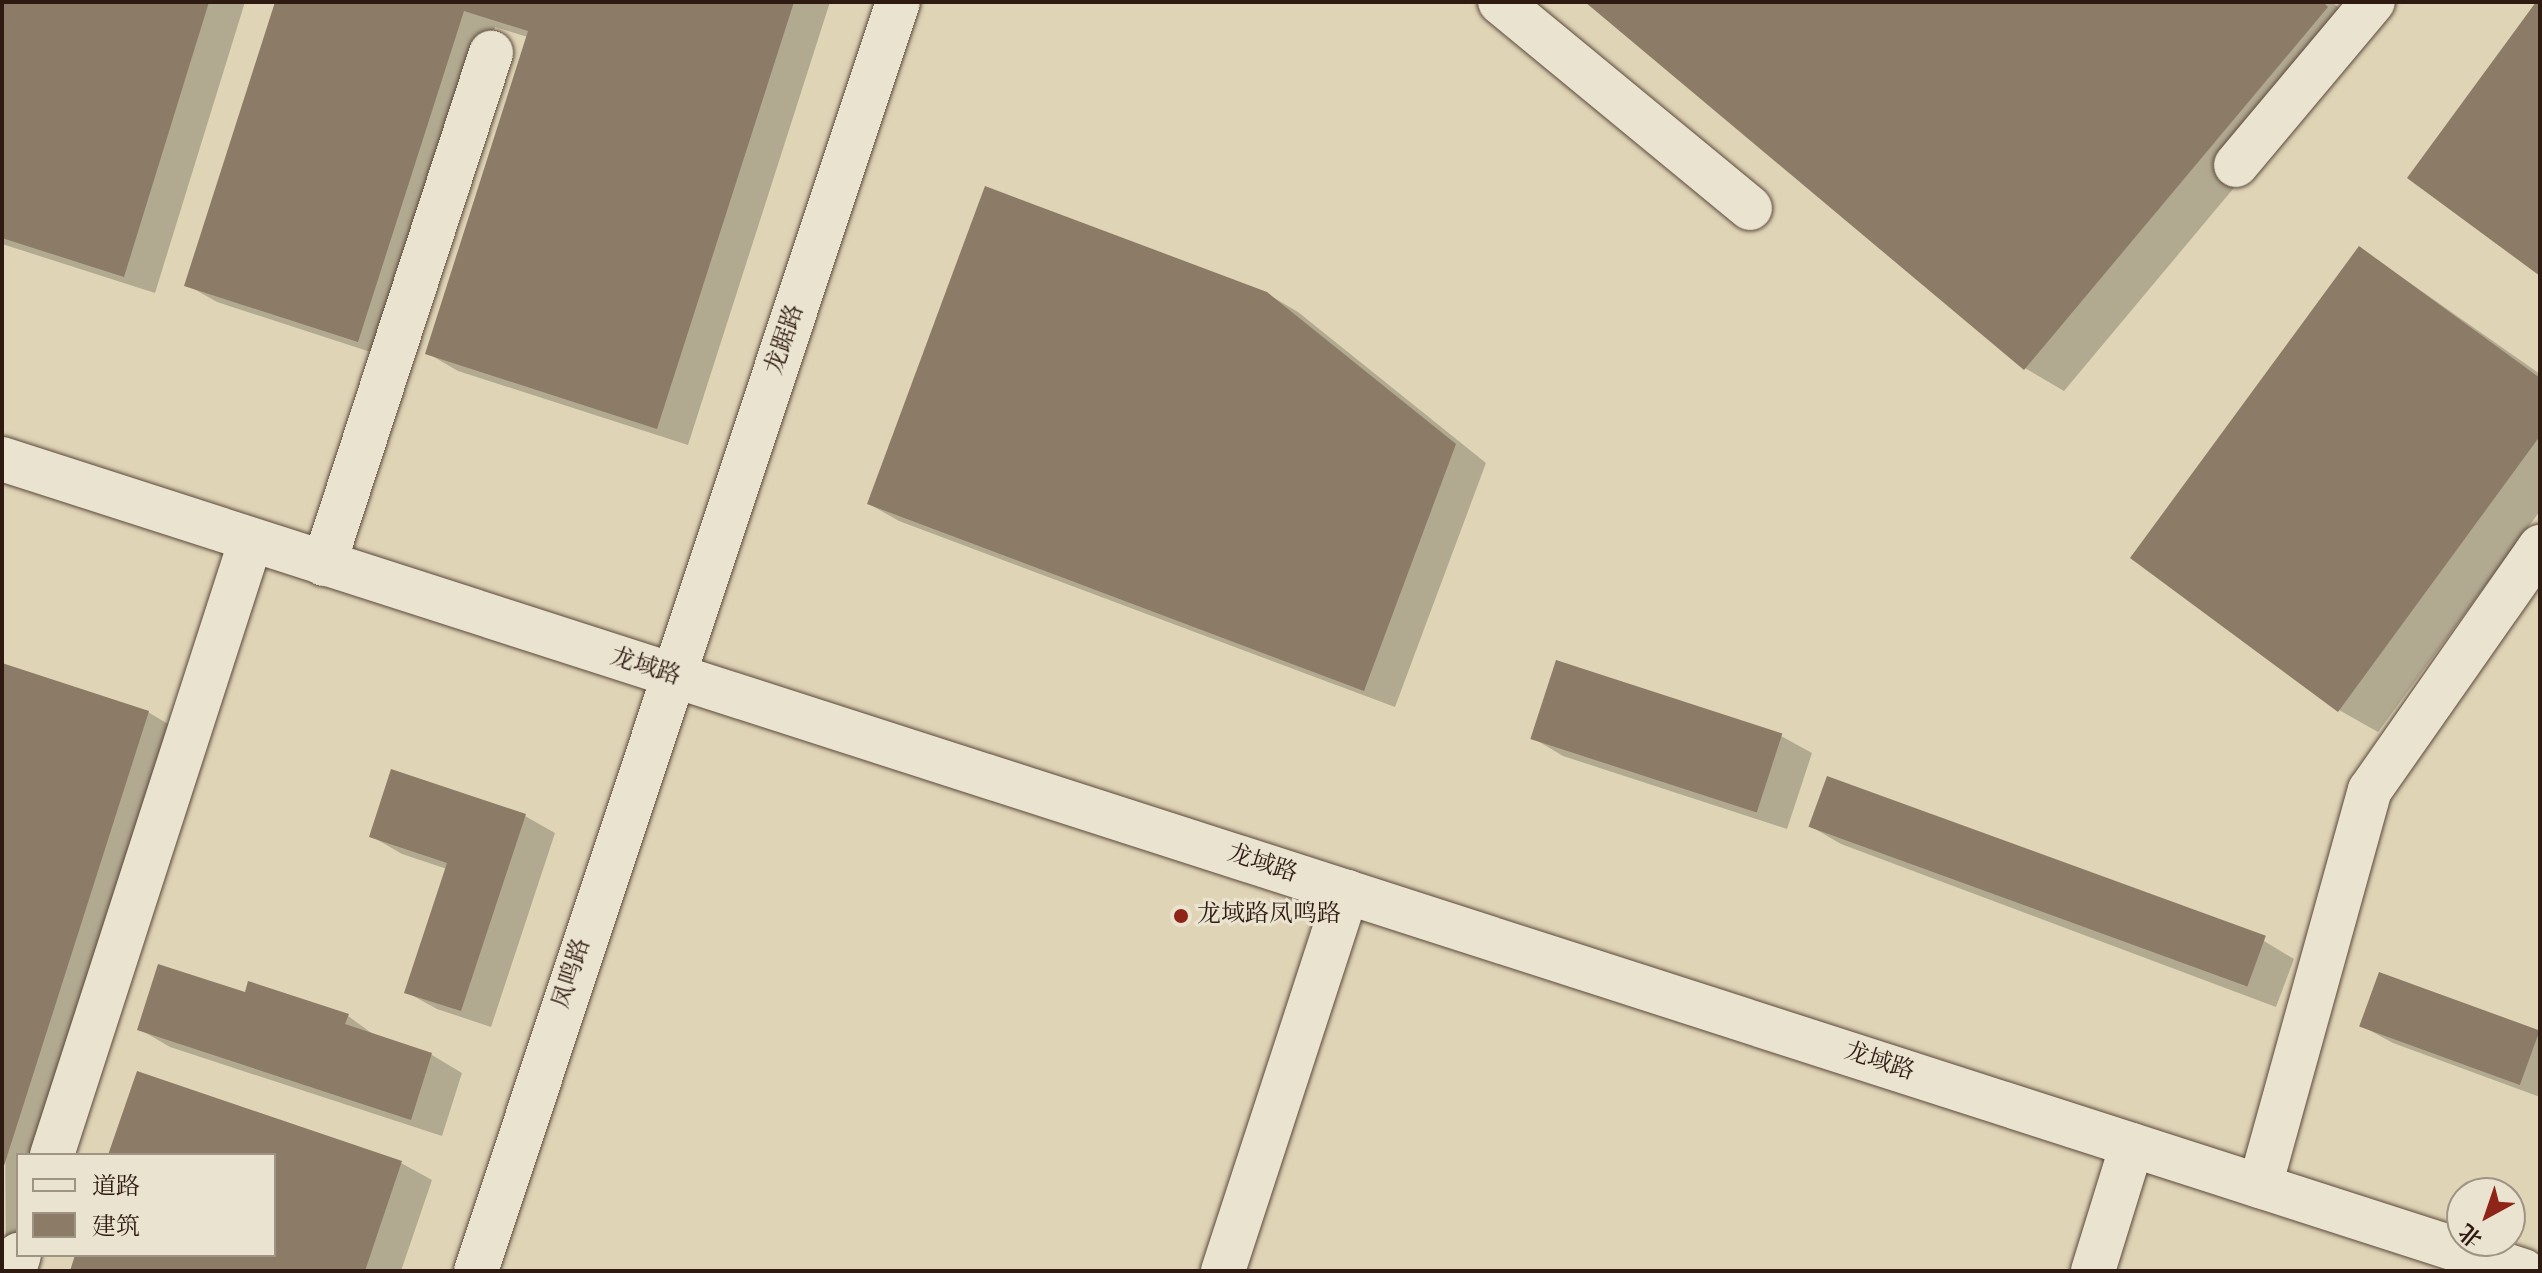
<!DOCTYPE html>
<meta charset="utf-8">
<style>
body{margin:0}
#map{position:relative;width:2542px;height:1273px;overflow:hidden;background:#dfd4b6;font-family:"Sorts Mill Goudy","Noto Serif SC",serif}
div>[style]{position:absolute}
.shadow>*{inset:0;background:#0003}
.building>*{inset:0;background:#8b7b67;transform-origin:0 0}
.roads{filter:drop-shadow(0 0 2px #5b483b) drop-shadow(0 0 2px #5b483b)}
.minor>*{height:44px;margin:-22px;padding:0 22px;transform-origin:22px;border-radius:22px;background:#eae3d0}
.dots>*{width:22px;height:22px;translate:-50% -50%;box-sizing:border-box;border:4px solid #eae3d0;border-radius:50%}
span{translate:-50% -50%;white-space:nowrap;text-align:center;line-height:1.15;-webkit-text-stroke:6px #eae3d0;paint-order:stroke}
.street-label{font-size:24px;color:#2f1a12}
.poi-label{font-size:24px;color:#2f1a12}
.left{translate:0 -50%;text-align:left}
.frame{position:absolute;inset:0;border:4px solid #2f1a12;pointer-events:none}
.legend{position:absolute;left:16px;top:1153px;width:260px;height:104px;box-sizing:border-box;background:#eae3d0;border:2px solid #9f9384;margin:0;padding:10px 14px;list-style:none;font-size:24px;color:#2f1a12}
.legend li{display:flex;align-items:center;gap:16px;height:40px}
.legend b{width:40px;border:2px solid #9f9384}
.north{position:absolute;left:2446px;top:1177px;width:80px;height:80px;box-sizing:border-box;background:#eae3d0;border:2px solid #9f9384;border-radius:50%;rotate:220deg;font-size:22px;font-weight:700;line-height:32px;text-align:center;color:#2f1a12}
.north::after{content:'';display:block;margin:auto;width:28px;height:36px;background:#8f2418;clip-path:polygon(50% 0,100% 100%,50% 72%,0 100%)}
</style>
<div id="map">
<div class="shadow">
<div style="clip-path:polygon(2px 2px,245px 2px,155px 293px,2px 244px)"></div>
<div style="clip-path:polygon(277px 2px,830px 2px,688px 445px,458px 371px,427px 353px,528px 37px,495px 27px,389px 358px,217px 302px,187px 285px)"></div>
<div style="clip-path:polygon(1588px 2px,2332px 2px,2366px 30px,2064px 391px,2025px 368px)"></div>
<div style="clip-path:polygon(2360px 248px,2540px 374px,2540px 511px,2378px 732px,2339px 710px)"></div>
<div style="clip-path:polygon(1266px 293px,1298px 312px,1486px 463px,1395px 707px,899px 521px,869px 504px)"></div>
<div style="clip-path:polygon(2px 665px,148px 712px,178px 730px,43px 1155px,18px 1155px,18px 1233px,6px 1271px)"></div>
<div style="clip-path:polygon(1781px 736px,1812px 753px,1787px 829px,1563px 756px,1533px 738px)"></div>
<div style="clip-path:polygon(525px 816px,555px 833px,491px 1027px,437px 1009px,406px 992px,447px 869px,402px 854px,371px 836px)"></div>
<div style="clip-path:polygon(1810px 826px,2264px 941px,2294px 959px,2276px 1007px,1841px 844px)"></div>
<div style="clip-path:polygon(246px 995px,348px 1016px,377px 1037px,432px 1055px,462px 1073px,442px 1136px,170px 1047px,139px 1029px)"></div>
<div style="clip-path:polygon(2362px 1026px,2540px 1034px,2540px 1097px,2393px 1043px)"></div>
<div style="clip-path:polygon(138px 1073px,401px 1163px,432px 1180px,401px 1271px,72px 1271px,77px 1255px,274px 1255px,274px 1155px,111px 1155px)"></div>
</div>
<div class="building">
<div style="clip-path:polygon(2px 2px,209px 2px,124px 277px,2px 238px)"></div>
<div style="clip-path:polygon(275px 2px,794px 2px,657px 429px,425px 354px,528px 31px,464px 11px,358px 342px,184px 286px)"></div>
<div style="clip-path:polygon(1585px 2px,2323px 2px,2328px 7px,2024px 370px)"></div>
<div style="clip-path:polygon(2536px 2px,2540px 2px,2540px 276px,2407px 178px)"></div>
<div style="clip-path:polygon(985px 186px,1267px 292px,1456px 444px,1364px 691px,867px 504px)"></div>
<div style="clip-path:polygon(2359px 246px,2540px 378px,2540px 436px,2338px 712px,2130px 558px)"></div>
<div style="left:1556px;top:660px;width:238px;height:83px;rotate:18deg"></div>
<div style="clip-path:polygon(2px 663px,149px 711px,3px 1169px,2px 1169px)"></div>
<div style="clip-path:polygon(391px 769px,526px 814px,461px 1011px,404px 993px,447px 863px,369px 837px)"></div>
<div style="left:1827px;top:776px;width:467px;height:54px;rotate:20deg"></div>
<div style="clip-path:polygon(158px 964px,245px 992px,248px 981px,349px 1014px,345px 1024px,432px 1053px,411px 1120px,137px 1030px)"></div>
<div style="left:2379px;top:972px;width:171px;height:58px;rotate:20deg"></div>
<div style="clip-path:polygon(137px 1071px,402px 1161px,365px 1271px,70px 1271px,75px 1255px,274px 1255px,274px 1155px,108px 1155px)"></div>
</div>
<div class="roads">
<div class="minor">
<div style="left:1500px;top:2px;width:324px;rotate:39.5deg"></div>
<div style="left:2236px;top:165px;width:213px;rotate:-50deg"></div>
<div style="left:2px;top:459px;width:2649px;rotate:17.85deg"></div>
<div style="left:324px;top:564px;width:538px;rotate:-71.9deg"></div>
<div style="left:52px;top:1155px;width:646px;rotate:-72.07deg"></div>
<div style="left:2260px;top:1186px;width:411px;rotate:-74.5deg"></div>
<div style="left:2370px;top:790px;width:297px;rotate:-55deg"></div>
<div style="left:14px;top:1271px;width:17px;rotate:-73deg"></div>
<div style="left:476px;top:1271px;width:1337px;rotate:-71.61deg"></div>
<div style="left:1223px;top:1271px;width:399px;rotate:-71.9deg"></div>
<div style="left:2093px;top:1271px;width:132px;rotate:-72.8deg"></div>
</div>
</div>
<div class="dots">
<div style="left:1181px;top:916px;background:#8f2418"></div>
</div>
<div class="street-label">
<span style="left:786px;top:340px;rotate:-71deg">龙踞路</span>
<span style="left:645px;top:668px;rotate:18deg">龙域路</span>
<span style="left:1262px;top:865px;rotate:18deg">龙域路</span>
<span style="left:573px;top:974px;rotate:-72deg">凤鸣路</span>
<span style="left:1879px;top:1063px;rotate:18deg">龙域路</span>
</div>
<div class="poi-label">
<span class="left" style="left:1197px;top:916px">龙域路凤鸣路</span>
</div>
<div class="frame"></div>
<ul class="legend">
<li><b style="height:10px;background:#eae3d0"></b>道路</li>
<li><b style="height:22px;background:#8b7b67"></b>建筑</li>
</ul>
<div class="north">北</div>
</div>
